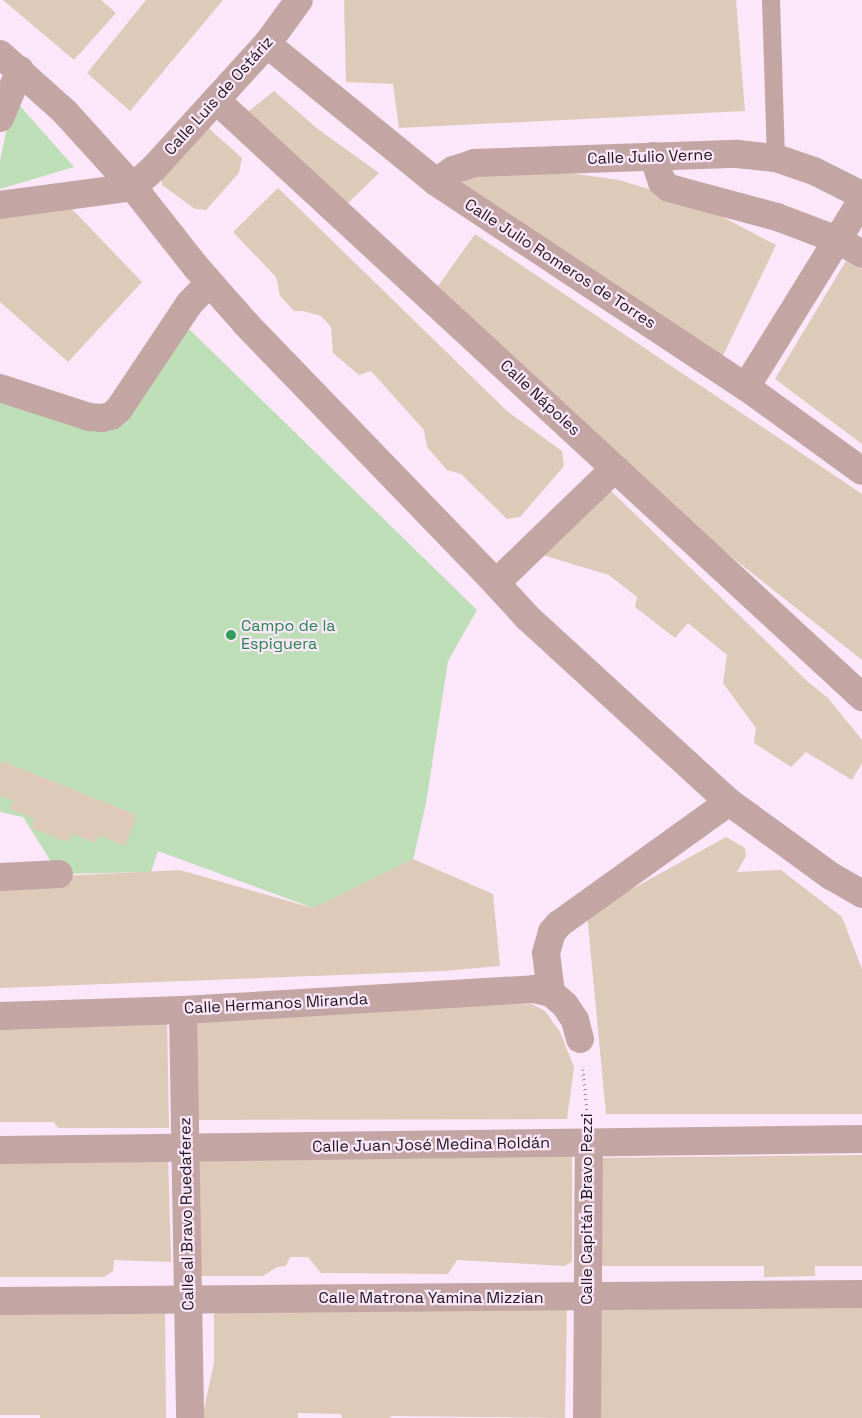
<!DOCTYPE html>
<meta charset="utf-8">
<style>
body{margin:0}
#map{position:relative;width:862px;height:1418px;overflow:hidden;background:#fbe7f9;font-family:"Space Grotesk",sans-serif}
div>[style]{position:absolute}
.green>*{inset:0;background:#bddeb7}
.building>*{inset:0;background:#decab9;transform-origin:0 0}
.path>*{height:3px;margin-top:-1.5px;transform-origin:0;background:repeating-linear-gradient(90deg,#948693 0 1px,transparent 0 5px)}
.lane>*{height:18px;margin:-9px;padding:0 9px;transform-origin:9px;border-radius:9px;background:#c3a5a3}
.street>*{height:28px;margin:-14px;padding:0 14px;transform-origin:14px;border-radius:14px;background:#c3a5a3}
.dots>*{width:14px;height:14px;translate:-50% -50%;box-sizing:border-box;border:2px solid #fbe7f9;border-radius:50%}
span{translate:-50% -50%;white-space:nowrap;text-align:center;line-height:1.15;-webkit-text-stroke:4.5px #fbe7f9;paint-order:stroke}
.street-label{font-size:16px;color:#1e171d}
.leisure-label{font-size:16px;color:#27864d}
.left{translate:0 -50%;text-align:left}
</style>
<div id="map">
<div class="green">
<div style="clip-path:polygon(13px 98px,74px 167px,0 189px,0 161px)"></div>
<div style="clip-path:polygon(189px 329px,477px 610px,448px 661px,426px 803px,411px 869px,313px 908px,158px 851px,151px 872px,59px 874px,23px 817px,0 812px,0 397px,112px 430px)"></div>
</div>
<div class="building">
<div style="clip-path:polygon(3px 0,101px 0,116px 13px,74px 60px)"></div>
<div style="clip-path:polygon(146px 0,223px 0,130px 111px,87px 73px)"></div>
<div style="clip-path:polygon(344px 0,736px 0,745px 111px,399px 128px,393px 84px,346px 82px)"></div>
<div style="clip-path:polygon(274px 91px,319px 130px,379px 173px,344px 207px,244px 115px)"></div>
<div style="clip-path:polygon(205px 125px,242px 158px,239px 173px,206px 210px,195px 209px,162px 185px,162px 169px)"></div>
<div style="clip-path:polygon(541px 169px,619px 180px,698px 204px,776px 245px,719px 364px,460px 185px,468px 174px)"></div>
<div style="clip-path:polygon(278px 188px,507px 411px,562px 451px,564px 466px,520px 517px,507px 519px,461px 474px,447px 470px,427px 447px,424px 430px,371px 371px,359px 375px,333px 353px,331px 327px,321px 316px,303px 311px,294px 311px,280px 296px,276px 277px,233px 232px)"></div>
<div style="clip-path:polygon(71px 208px,142px 282px,68px 362px,0 302px,0 212px)"></div>
<div style="clip-path:polygon(475px 234px,862px 494px,862px 660px,709px 539px,438px 286px)"></div>
<div style="clip-path:polygon(846px 261px,862px 269px,862px 444px,775px 379px)"></div>
<div style="clip-path:polygon(607px 487px,807px 681px,828px 698px,862px 740px,862px 763px,852px 780px,806px 752px,791px 767px,754px 743px,756px 728px,723px 683px,727px 655px,688px 623px,675px 638px,635px 607px,637px 597px,609px 575px,539px 554px)"></div>
<div style="clip-path:polygon(2px 761px,137px 815px,125px 846px,99px 835px,96px 843px,72px 834px,68px 842px,31px 828px,35px 819px,10px 809px,14px 801px,0 796px,0 766px)"></div>
<div style="clip-path:polygon(726px 837px,745px 848px,746px 856px,737px 872px,781px 870px,842px 917px,862px 969px,862px 1114px,606px 1114px,587px 914px)"></div>
<div style="clip-path:polygon(413px 859px,493px 894px,500px 966px,443px 971px,0 988px,0 879px,180px 870px,313px 908px)"></div>
<div style="clip-path:polygon(532px 1004px,545px 1011px,560px 1032px,574px 1067px,567px 1119px,196px 1120px,194px 1015px)"></div>
<div style="clip-path:polygon(167px 1015px,169px 1128px,58px 1128px,54px 1122px,0 1122px,0 1019px)"></div>
<div style="clip-path:polygon(168px 1153px,171px 1262px,114px 1260px,113px 1271px,104px 1277px,0 1277px,0 1155px)"></div>
<div style="clip-path:polygon(862px 1155px,862px 1266px,815px 1266px,815px 1276px,764px 1277px,764px 1266px,593px 1266px,593px 1158px)"></div>
<div style="clip-path:polygon(572px 1156px,572px 1262px,564px 1266px,457px 1260px,448px 1274px,321px 1273px,308px 1257px,290px 1257px,286px 1266px,277px 1267px,263px 1276px,198px 1276px,199px 1159px)"></div>
<div style="left:596px;top:1301px;width:266px;height:117px"></div>
<div style="clip-path:polygon(567px 1305px,565px 1418px,392px 1416px,389px 1418px,342px 1418px,341px 1414px,298px 1413px,298px 1418px,202px 1418px,214px 1363px,214px 1309px)"></div>
<div style="clip-path:polygon(165px 1309px,166px 1418px,40px 1418px,40px 1415px,0 1415px,0 1312px)"></div>
</div>
<div class="path">
<div style="left:583px;top:1069px;width:44px;rotate:84.8deg"></div>
</div>
<div class="lane">
<div style="left:771px;top:0;width:158px;rotate:88.2deg"></div>
</div>
<div class="street">
<div style="left:267px;top:44px;width:218px;rotate:39.2deg"></div>
<div style="left:436px;top:182px;width:372px;rotate:33.5deg"></div>
<div style="left:746px;top:387px;width:143px;rotate:35.9deg"></div>
<div style="left:0;top:54px;width:87px;rotate:41.7deg"></div>
<div style="left:65px;top:112px;width:101px;rotate:47.8deg"></div>
<div style="left:133px;top:187px;width:102px;rotate:51.8deg"></div>
<div style="left:196px;top:267px;width:76px;rotate:48.7deg"></div>
<div style="left:246px;top:324px;width:360px;rotate:46deg"></div>
<div style="left:496px;top:583px;width:47px;rotate:47.6deg"></div>
<div style="left:528px;top:618px;width:273px;rotate:42.5deg"></div>
<div style="left:729px;top:802px;width:126px;rotate:36deg"></div>
<div style="left:831px;top:876px;width:36px;rotate:30deg"></div>
<div style="left:216px;top:100px;width:880px;rotate:42.74deg"></div>
<div style="left:0;top:118px;width:52px;rotate:-67.4deg"></div>
<div style="left:653px;top:156px;width:28px;rotate:71deg"></div>
<div style="left:662px;top:182px;width:9px;rotate:41deg"></div>
<div style="left:669px;top:188px;width:112px;rotate:15deg"></div>
<div style="left:777px;top:217px;width:65px;rotate:20.7deg"></div>
<div style="left:838px;top:240px;width:28px;rotate:30deg"></div>
<div style="left:436px;top:182px;width:21px;rotate:-35deg"></div>
<div style="left:453px;top:170px;width:22px;rotate:-18deg"></div>
<div style="left:474px;top:163px;width:263px;rotate:-2deg"></div>
<div style="left:737px;top:154px;width:39px;rotate:6deg"></div>
<div style="left:776px;top:158px;width:40px;rotate:18.9deg"></div>
<div style="left:814px;top:171px;width:54px;rotate:26.6deg"></div>
<div style="left:0;top:205px;width:134px;rotate:-7.7deg"></div>
<div style="left:133px;top:187px;width:28px;rotate:-42deg"></div>
<div style="left:154px;top:168px;width:168px;rotate:-47.7deg"></div>
<div style="left:267px;top:44px;width:54px;rotate:-54deg"></div>
<div style="left:746px;top:387px;width:220px;rotate:-58.2deg"></div>
<div style="left:0;top:388px;width:94px;rotate:18deg"></div>
<div style="left:89px;top:417px;width:13px;rotate:4deg"></div>
<div style="left:102px;top:418px;width:9px;rotate:-13deg"></div>
<div style="left:111px;top:416px;width:11px;rotate:-41deg"></div>
<div style="left:119px;top:409px;width:126px;rotate:-56.3deg"></div>
<div style="left:189px;top:304px;width:29px;rotate:-46deg"></div>
<div style="left:496px;top:583px;width:165px;rotate:-44deg"></div>
<div style="left:0;top:877px;width:59px;rotate:-2.9deg"></div>
<div style="left:183px;top:1010px;width:408px;rotate:89deg"></div>
<div style="left:0;top:1016px;width:183px;rotate:-1.9deg"></div>
<div style="left:183px;top:1010px;width:352px;rotate:-3.4deg"></div>
<div style="left:534px;top:989px;width:17px;rotate:13deg"></div>
<div style="left:580px;top:1039px;width:20px;rotate:-105deg"></div>
<div style="left:575px;top:1020px;width:18px;rotate:-124deg"></div>
<div style="left:565px;top:1005px;width:18px;rotate:-139deg"></div>
<div style="left:551px;top:993px;width:40px;rotate:-97.1deg"></div>
<div style="left:546px;top:953px;width:22px;rotate:-74deg"></div>
<div style="left:552px;top:932px;width:11px;rotate:-49deg"></div>
<div style="left:559px;top:924px;width:209px;rotate:-35.7deg"></div>
<div style="left:0;top:1150px;width:862px;rotate:-0.73deg"></div>
<div style="left:0;top:1301px;width:862px;rotate:-0.47deg"></div>
<div style="left:587px;top:1418px;width:275px;rotate:-89.6deg"></div>
</div>
<div class="dots">
<div style="left:231px;top:635px;background:#2e9e5b"></div>
</div>
<div class="street-label">
<span style="left:219px;top:96px;rotate:-48deg">Calle Luis de Ostáriz</span>
<span style="left:650px;top:157px;rotate:-2deg">Calle Julio Verne</span>
<span style="left:560px;top:264px;rotate:33deg">Calle Julio Romeros de Torres</span>
<span style="left:540px;top:398px;rotate:43deg">Calle Nápoles</span>
<span style="left:276px;top:1004px;rotate:-3deg">Calle Hermanos Miranda</span>
<span style="left:431px;top:1145px;rotate:-1deg">Calle Juan José Medina Roldán</span>
<span style="left:587px;top:1209px;rotate:-90deg">Calle Capitán Bravo Pezzi</span>
<span style="left:187px;top:1214px;rotate:-91deg">Calle al Bravo Ruedaferez</span>
<span style="left:431px;top:1298px">Calle Matrona Yamina Mizzian</span>
</div>
<div class="leisure-label">
<span class="left" style="left:241px;top:635px">Campo de la<br>Espiguera</span>
</div>
</div>
